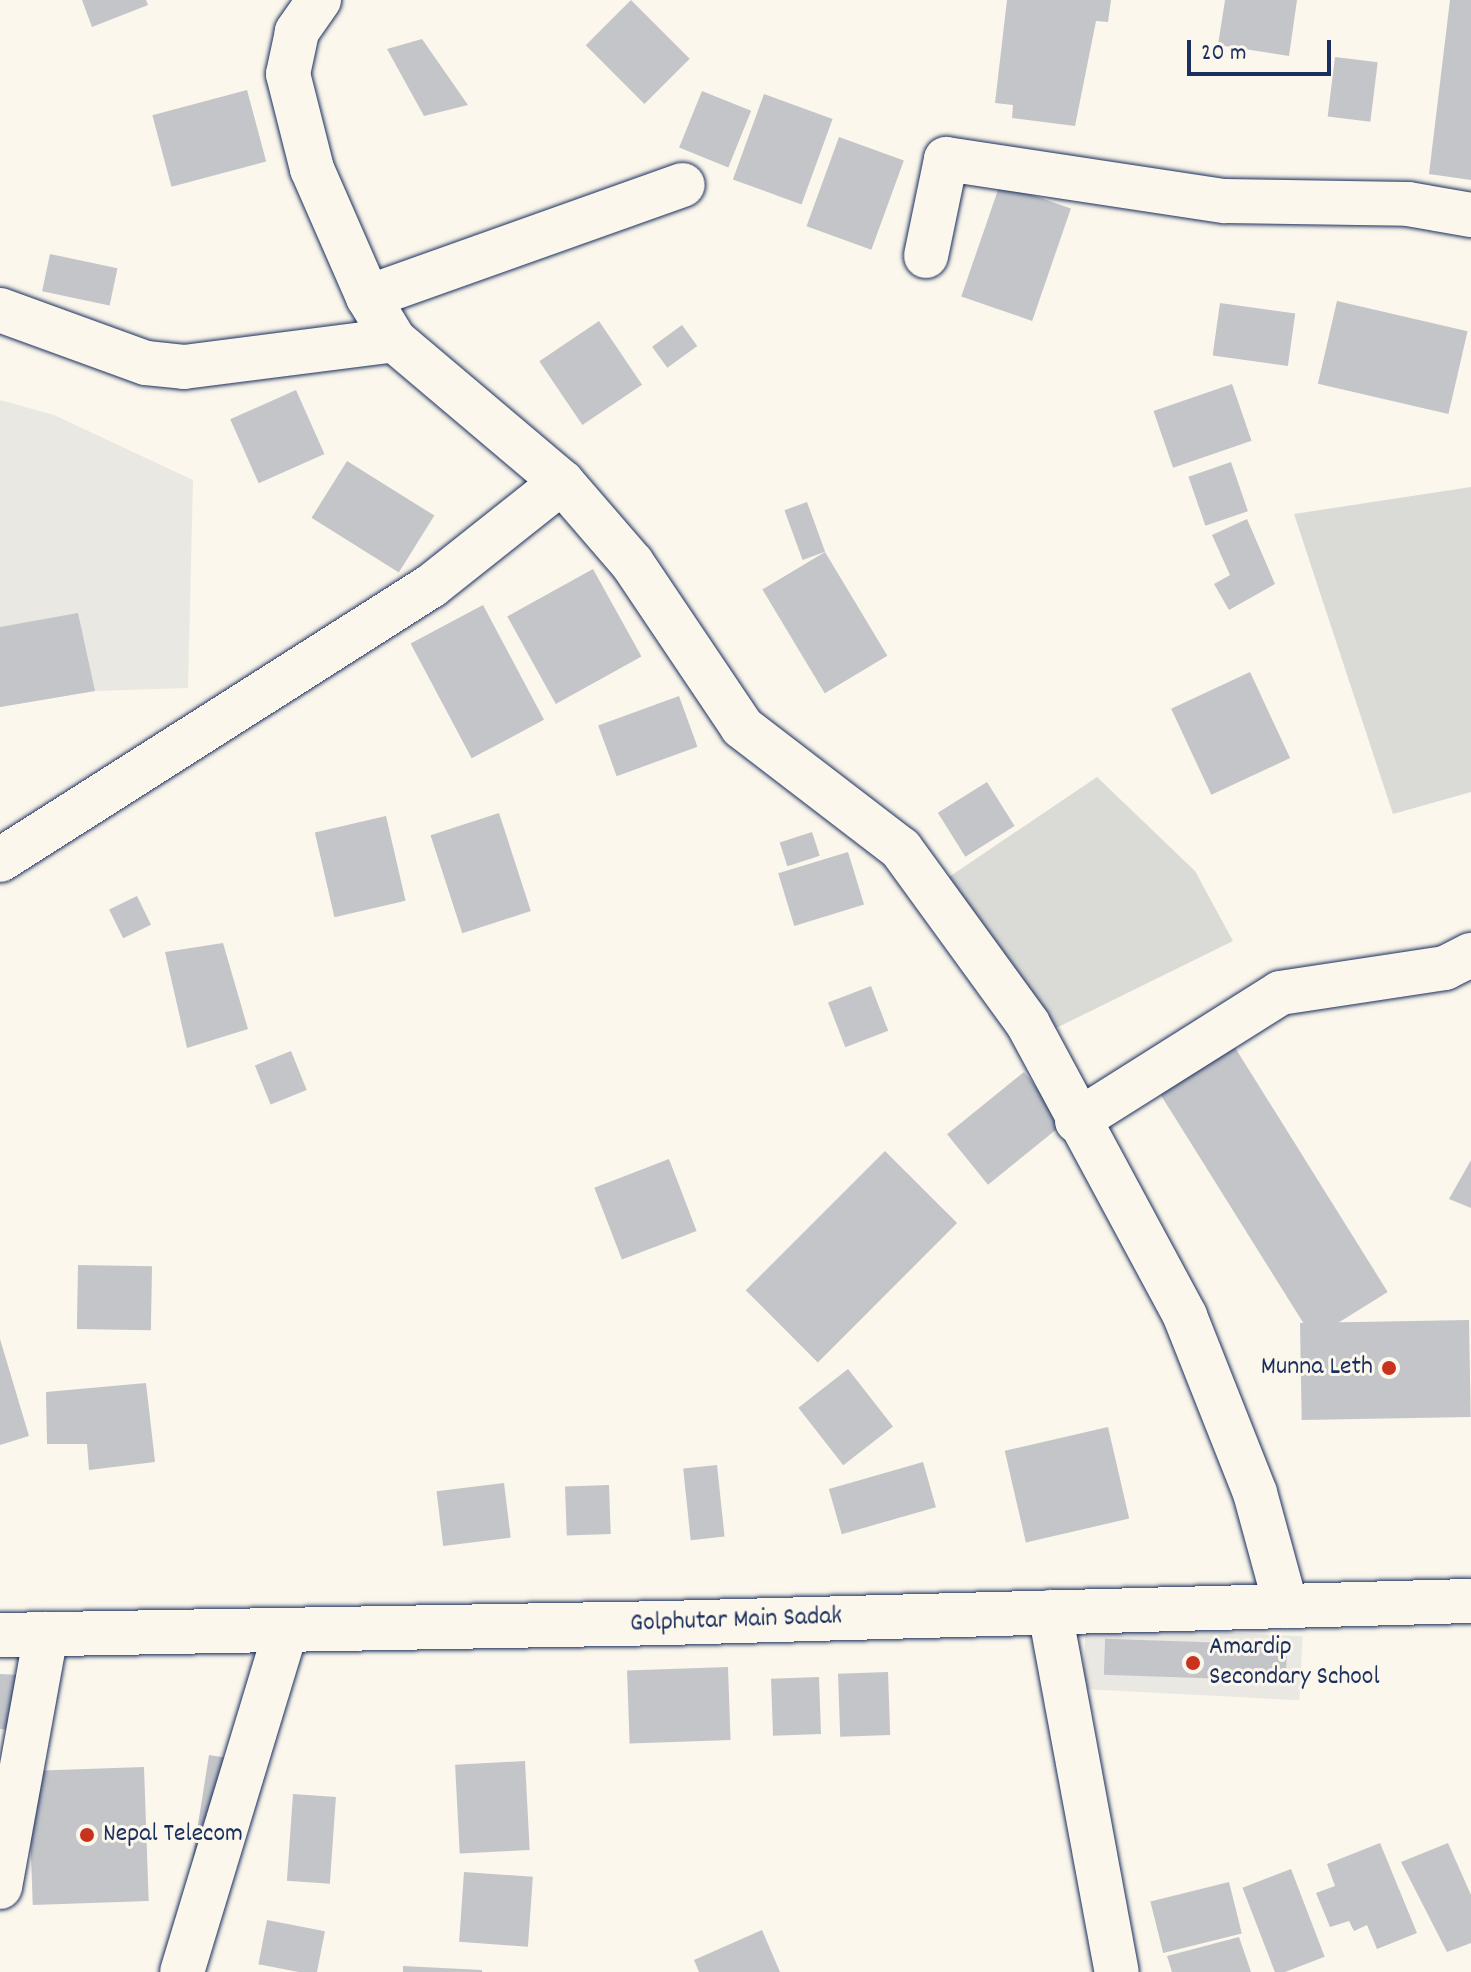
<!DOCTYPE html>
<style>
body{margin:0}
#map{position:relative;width:1471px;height:1972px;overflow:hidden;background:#fbf7ec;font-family:Dekko,sans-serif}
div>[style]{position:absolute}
.built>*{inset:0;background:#eae8e2;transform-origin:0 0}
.green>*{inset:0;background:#dadad7}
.building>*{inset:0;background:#c3c5c9;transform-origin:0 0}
.roads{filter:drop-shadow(0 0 2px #1b2f5e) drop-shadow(0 0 2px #1b2f5e)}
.minor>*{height:44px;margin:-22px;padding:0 22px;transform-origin:22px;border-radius:22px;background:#fbf7ec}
.secondary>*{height:44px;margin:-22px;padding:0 22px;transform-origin:22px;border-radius:22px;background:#fbf7ec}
.dots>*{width:22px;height:22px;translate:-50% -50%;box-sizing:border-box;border:4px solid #fbf7ec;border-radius:50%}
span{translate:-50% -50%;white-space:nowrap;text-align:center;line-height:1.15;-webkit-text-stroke:6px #fbf7ec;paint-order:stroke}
.poi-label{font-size:26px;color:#1b2f5e}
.right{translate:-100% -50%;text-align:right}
.left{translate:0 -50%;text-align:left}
.street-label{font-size:26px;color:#1b2f5e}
.scale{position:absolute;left:1187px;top:40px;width:144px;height:36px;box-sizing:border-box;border:4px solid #1b2f5e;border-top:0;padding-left:10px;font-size:24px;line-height:28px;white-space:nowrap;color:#1b2f5e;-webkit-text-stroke:6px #fbf7ec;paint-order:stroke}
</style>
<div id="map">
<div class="built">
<div style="clip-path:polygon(0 400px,54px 415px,193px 480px,188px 688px,95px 691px,0 707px)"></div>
<div style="left:1086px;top:1625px;width:217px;height:64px;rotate:3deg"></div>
</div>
<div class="green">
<div style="clip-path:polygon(1471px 487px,1471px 792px,1393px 814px,1294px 514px)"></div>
<div style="clip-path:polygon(1097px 777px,1195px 871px,1233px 941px,1044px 1034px,943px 881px)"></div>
</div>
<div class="building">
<div style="clip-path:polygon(82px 0,146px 0,148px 5px,92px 27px)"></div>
<div style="left:631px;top:0;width:83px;height:64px;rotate:45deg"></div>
<div style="clip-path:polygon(1007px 0,1111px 0,1108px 22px,1096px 21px,1075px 126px,1012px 118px,1013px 105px,995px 103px)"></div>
<div style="clip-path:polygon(1225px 0,1297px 0,1289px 56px,1218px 45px)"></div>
<div style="clip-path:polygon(1450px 0,1471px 0,1471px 180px,1429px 174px)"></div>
<div style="clip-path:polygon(422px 39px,468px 105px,424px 116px,387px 49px)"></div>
<div style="left:1335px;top:57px;width:43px;height:60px;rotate:7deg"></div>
<div style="left:247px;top:90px;width:74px;height:98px;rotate:75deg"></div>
<div style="left:702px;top:91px;width:53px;height:61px;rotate:22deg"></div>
<div style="left:764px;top:94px;width:73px;height:91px;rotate:20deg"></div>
<div style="left:839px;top:137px;width:69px;height:95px;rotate:20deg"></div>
<div style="left:1000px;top:184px;width:75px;height:119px;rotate:19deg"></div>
<div style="left:50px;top:254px;width:69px;height:38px;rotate:12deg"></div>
<div style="left:1337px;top:301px;width:134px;height:85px;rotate:13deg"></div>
<div style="left:1220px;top:303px;width:76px;height:53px;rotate:8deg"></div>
<div style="left:599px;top:321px;width:77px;height:72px;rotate:56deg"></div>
<div style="left:682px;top:325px;width:26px;height:37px;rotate:54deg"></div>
<div style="left:1232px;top:384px;width:60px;height:83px;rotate:71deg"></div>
<div style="left:296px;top:390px;width:70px;height:72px;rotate:66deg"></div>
<div style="left:347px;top:461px;width:103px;height:67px;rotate:32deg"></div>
<div style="left:1231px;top:462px;width:52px;height:45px;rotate:71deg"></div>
<div style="left:807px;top:502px;width:53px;height:24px;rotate:70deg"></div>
<div style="clip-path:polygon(1247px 519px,1275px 584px,1229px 610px,1214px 584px,1230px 575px,1212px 535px)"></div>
<div style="left:825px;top:552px;width:121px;height:73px;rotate:59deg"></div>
<div style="left:593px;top:569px;width:100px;height:98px;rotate:61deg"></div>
<div style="left:483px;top:605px;width:130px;height:82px;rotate:62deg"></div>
<div style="clip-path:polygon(78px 613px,95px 691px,0 707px,0 627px)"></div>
<div style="left:1250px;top:672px;width:95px;height:87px;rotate:65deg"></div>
<div style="left:679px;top:696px;width:54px;height:86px;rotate:70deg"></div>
<div style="left:987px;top:782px;width:52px;height:58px;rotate:58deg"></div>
<div style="left:499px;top:813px;width:103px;height:72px;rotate:72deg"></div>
<div style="left:386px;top:816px;width:87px;height:73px;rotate:77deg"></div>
<div style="left:812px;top:832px;width:25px;height:34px;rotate:72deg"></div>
<div style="left:848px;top:852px;width:55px;height:73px;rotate:73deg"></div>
<div style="left:137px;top:896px;width:32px;height:31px;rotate:64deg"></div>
<div style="clip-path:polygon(223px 943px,248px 1029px,187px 1048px,165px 952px)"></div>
<div style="left:871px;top:986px;width:48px;height:46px;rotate:69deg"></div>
<div style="left:1234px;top:1046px;width:290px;height:88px;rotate:58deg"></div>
<div style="left:291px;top:1051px;width:42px;height:39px;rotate:68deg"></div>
<div style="left:1024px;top:1072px;width:65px;height:99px;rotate:51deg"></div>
<div style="left:885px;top:1151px;width:102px;height:197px;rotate:45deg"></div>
<div style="left:669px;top:1159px;width:77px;height:80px;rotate:69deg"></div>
<div style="clip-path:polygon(1471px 1160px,1471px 1208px,1449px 1199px)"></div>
<div style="left:78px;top:1265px;width:74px;height:64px;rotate:1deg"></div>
<div style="left:1469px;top:1320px;width:97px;height:169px;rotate:89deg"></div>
<div style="clip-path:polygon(0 1339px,29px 1436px,0 1445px)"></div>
<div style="left:848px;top:1369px;width:73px;height:63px;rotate:52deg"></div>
<div style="clip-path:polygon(146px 1383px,155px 1462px,89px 1470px,87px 1444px,47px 1444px,46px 1392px)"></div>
<div style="left:1108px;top:1427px;width:94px;height:106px;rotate:77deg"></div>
<div style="left:923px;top:1462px;width:47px;height:98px;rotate:74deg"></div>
<div style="left:717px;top:1465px;width:72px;height:34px;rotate:84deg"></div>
<div style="left:504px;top:1483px;width:55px;height:68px;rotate:83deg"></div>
<div style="left:609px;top:1485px;width:49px;height:44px;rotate:88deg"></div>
<div style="left:1287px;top:1645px;width:36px;height:182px;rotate:92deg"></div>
<div style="left:728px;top:1667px;width:73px;height:101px;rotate:88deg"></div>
<div style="left:888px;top:1672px;width:63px;height:50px;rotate:88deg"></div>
<div style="clip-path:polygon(0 1674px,22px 1675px,19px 1731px,0 1729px)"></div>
<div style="left:819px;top:1677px;width:57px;height:48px;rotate:88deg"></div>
<div style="left:209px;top:1755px;width:24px;height:106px;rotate:9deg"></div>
<div style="left:525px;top:1761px;width:89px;height:70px;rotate:87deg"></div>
<div style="left:144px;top:1767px;width:134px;height:116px;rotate:88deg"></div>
<div style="left:293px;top:1794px;width:43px;height:87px;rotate:4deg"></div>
<div style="clip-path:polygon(1380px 1843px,1417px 1933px,1377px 1949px,1367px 1925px,1354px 1931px,1349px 1921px,1330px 1927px,1316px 1893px,1335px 1886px,1327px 1864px)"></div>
<div style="clip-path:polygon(1448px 1843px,1471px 1895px,1471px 1943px,1447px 1952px,1401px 1862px)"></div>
<div style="left:1291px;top:1869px;width:94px;height:52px;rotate:69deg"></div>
<div style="left:464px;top:1872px;width:69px;height:70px;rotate:4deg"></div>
<div style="left:1229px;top:1882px;width:53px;height:81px;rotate:76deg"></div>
<div style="left:267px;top:1920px;width:59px;height:45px;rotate:11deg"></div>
<div style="clip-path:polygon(762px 1930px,780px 1972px,699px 1972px,694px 1960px)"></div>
<div style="clip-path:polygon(1239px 1937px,1251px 1972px,1172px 1972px,1167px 1956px)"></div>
<div style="clip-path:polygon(403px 1966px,482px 1970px,482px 1972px,403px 1972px)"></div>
</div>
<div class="roads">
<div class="minor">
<div style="left:319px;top:0;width:39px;rotate:125deg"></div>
<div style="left:297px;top:32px;width:43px;rotate:102.1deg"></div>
<div style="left:288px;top:74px;width:98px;rotate:75.8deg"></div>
<div style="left:312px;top:169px;width:140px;rotate:66.4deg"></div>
<div style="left:368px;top:297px;width:50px;rotate:58.8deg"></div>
<div style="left:926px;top:256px;width:99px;rotate:-78.3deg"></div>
<div style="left:946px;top:159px;width:282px;rotate:8.6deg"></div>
<div style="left:1225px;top:201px;width:183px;rotate:0.9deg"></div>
<div style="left:1408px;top:204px;width:64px;rotate:9.9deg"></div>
<div style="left:368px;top:297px;width:334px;rotate:-19.6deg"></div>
<div style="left:0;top:310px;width:155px;rotate:20deg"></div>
<div style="left:146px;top:363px;width:38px;rotate:6deg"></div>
<div style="left:184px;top:367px;width:212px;rotate:-7.3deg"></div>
<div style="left:394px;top:340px;width:220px;rotate:40.2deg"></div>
<div style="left:562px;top:482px;width:107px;rotate:49.2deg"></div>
<div style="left:632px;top:563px;width:197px;rotate:56.1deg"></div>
<div style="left:742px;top:727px;width:200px;rotate:37.5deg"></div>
<div style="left:901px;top:849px;width:216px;rotate:54deg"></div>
<div style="left:1028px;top:1024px;width:332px;rotate:61.7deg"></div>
<div style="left:1185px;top:1316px;width:190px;rotate:68.4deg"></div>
<div style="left:1255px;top:1493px;width:117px;rotate:74.7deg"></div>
<div style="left:0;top:860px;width:511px;rotate:-32.45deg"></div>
<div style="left:431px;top:586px;width:167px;rotate:-38.4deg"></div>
<div style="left:1077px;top:1121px;width:240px;rotate:-32.2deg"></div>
<div style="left:1280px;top:993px;width:167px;rotate:-8.6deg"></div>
<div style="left:1445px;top:968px;width:29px;rotate:-27deg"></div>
<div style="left:1050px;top:1612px;width:366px;rotate:79.5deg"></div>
<div style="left:0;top:1887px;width:257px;rotate:-79.7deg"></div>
<div style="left:182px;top:1972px;width:357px;rotate:-73.1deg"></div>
</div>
<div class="secondary">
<div style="left:0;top:1635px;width:666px;rotate:-1.03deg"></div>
<div style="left:666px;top:1623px;width:805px;rotate:-1.57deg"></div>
</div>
</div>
<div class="dots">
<div style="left:1389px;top:1368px;background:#c8321e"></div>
<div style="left:1193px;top:1663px;background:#c8321e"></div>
<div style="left:87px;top:1835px;background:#c8321e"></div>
</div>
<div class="poi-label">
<span class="right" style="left:1373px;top:1368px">Munna Leth</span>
<span class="left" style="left:1209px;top:1663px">Amardip<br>Secondary School</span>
<span class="left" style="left:103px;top:1835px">Nepal Telecom</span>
</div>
<div class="street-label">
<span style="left:736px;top:1621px;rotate:-2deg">Golphutar Main Sadak</span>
</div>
<div class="scale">20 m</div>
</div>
